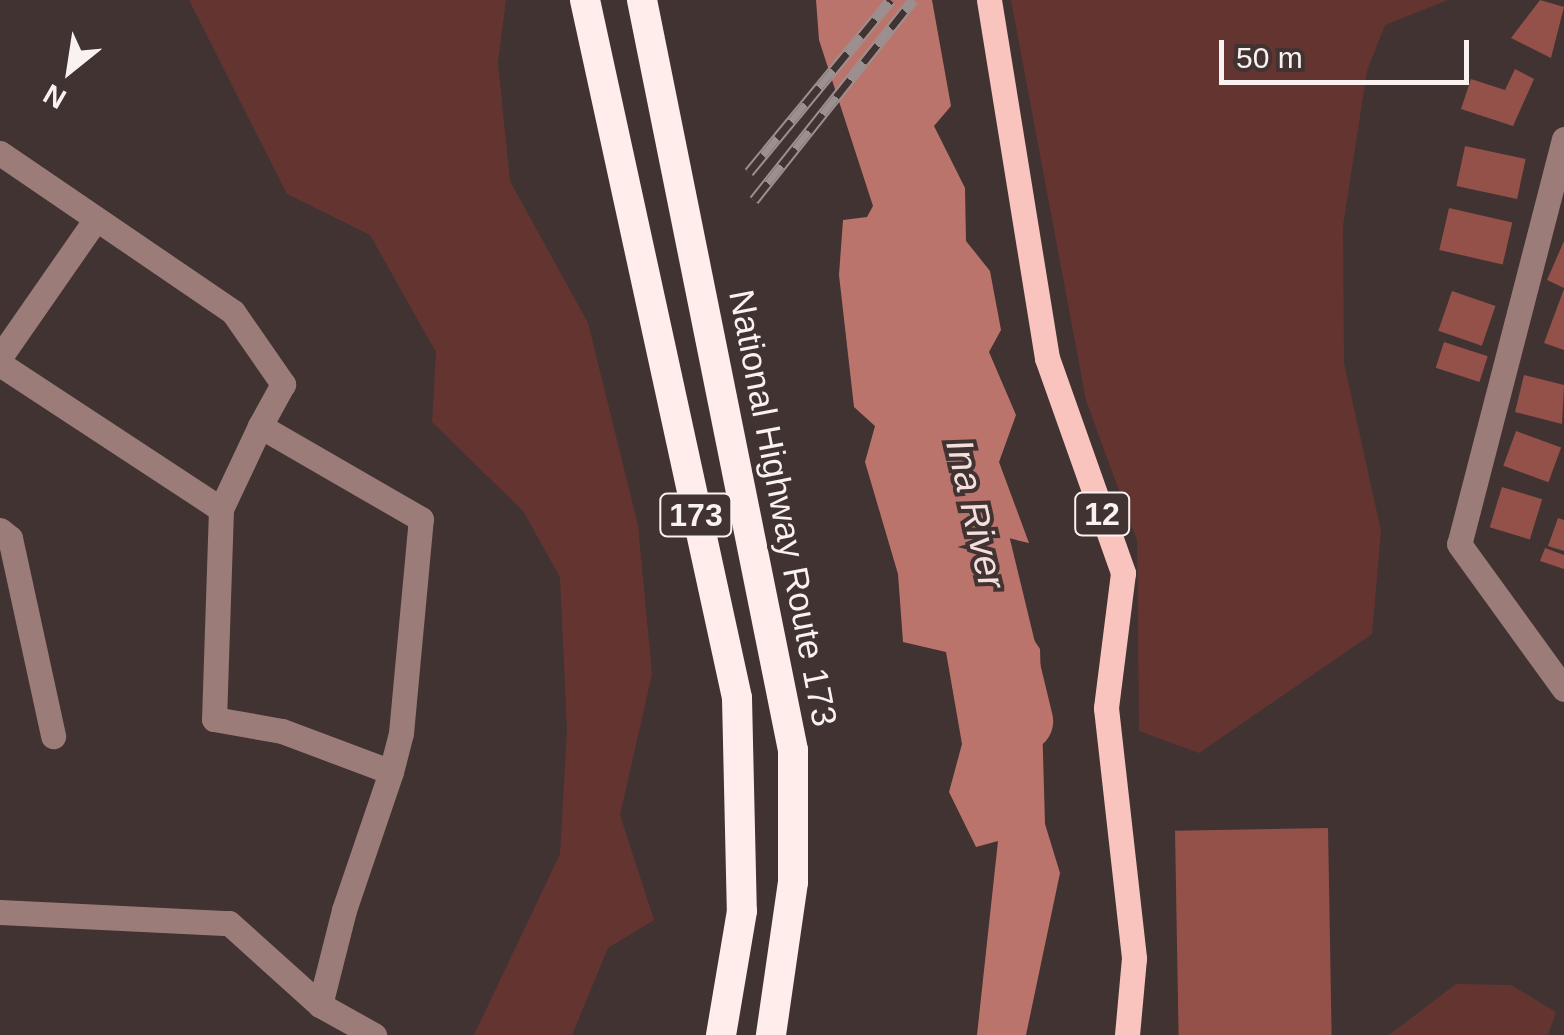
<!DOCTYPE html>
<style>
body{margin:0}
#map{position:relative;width:1564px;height:1035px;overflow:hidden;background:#403332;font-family:Arial,sans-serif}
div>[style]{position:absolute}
.green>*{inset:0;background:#643530}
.water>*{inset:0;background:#bb746c}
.river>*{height:60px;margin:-30px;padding:0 30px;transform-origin:30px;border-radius:30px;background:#bb746c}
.building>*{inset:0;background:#94514a;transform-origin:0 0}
.minor>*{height:25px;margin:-12.5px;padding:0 12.5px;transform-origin:12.5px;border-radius:12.5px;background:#9c7c78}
.major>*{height:25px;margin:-12.5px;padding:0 12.5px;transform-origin:12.5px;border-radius:12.5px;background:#f9c4bd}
.highway>*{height:30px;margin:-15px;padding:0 15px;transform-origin:15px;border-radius:15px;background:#feedeb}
.rail>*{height:11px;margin-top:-5.5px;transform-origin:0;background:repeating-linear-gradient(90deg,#403332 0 22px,#9b908f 0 44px);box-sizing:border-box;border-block:2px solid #9b908f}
span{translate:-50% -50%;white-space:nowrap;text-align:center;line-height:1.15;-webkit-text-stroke:8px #403332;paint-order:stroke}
.shield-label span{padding:2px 8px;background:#403332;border:2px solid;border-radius:8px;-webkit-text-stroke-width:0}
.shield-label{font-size:32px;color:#faf2f0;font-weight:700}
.street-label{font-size:35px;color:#faf2f0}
.water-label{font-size:38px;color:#f4dfdc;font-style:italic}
.north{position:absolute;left:20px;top:20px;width:100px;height:100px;-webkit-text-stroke:8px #403332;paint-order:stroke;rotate:210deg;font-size:28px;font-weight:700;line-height:40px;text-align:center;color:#faf2f0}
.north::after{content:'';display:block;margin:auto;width:35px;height:45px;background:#faf2f0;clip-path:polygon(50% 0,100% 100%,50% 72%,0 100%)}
.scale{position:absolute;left:1219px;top:40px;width:250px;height:45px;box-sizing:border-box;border:5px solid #faf2f0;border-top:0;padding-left:12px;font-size:30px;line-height:35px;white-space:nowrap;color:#faf2f0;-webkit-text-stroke:8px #403332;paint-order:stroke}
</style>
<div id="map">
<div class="green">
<div style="clip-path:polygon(189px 0,506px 0,498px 63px,510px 181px,588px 323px,638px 525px,652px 674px,620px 815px,654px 920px,608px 948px,572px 1035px,474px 1035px,560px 854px,567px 730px,560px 577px,523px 511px,432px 422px,436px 352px,370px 235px,287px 194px)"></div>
<div style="clip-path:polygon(1011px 0,1448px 0,1385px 25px,1367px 71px,1343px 226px,1344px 363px,1381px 531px,1372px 634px,1199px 753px,1139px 731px,1137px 540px,1086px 400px)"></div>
<div style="clip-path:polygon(1456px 984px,1511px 985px,1556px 1012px,1548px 1035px,1389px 1035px)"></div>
</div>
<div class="water">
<div style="clip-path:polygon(816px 0,932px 0,951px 106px,934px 126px,965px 188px,966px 241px,990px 271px,1001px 330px,989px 352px,1016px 415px,999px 462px,1029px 543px,983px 532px,987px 551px,974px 554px,970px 572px,975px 586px,1000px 598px,994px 639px,1032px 637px,1040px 649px,1045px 824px,1060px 873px,1026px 1035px,977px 1035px,998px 841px,976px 847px,949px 792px,962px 744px,946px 652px,903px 642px,898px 574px,865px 462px,875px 426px,854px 407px,839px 275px,843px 220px,867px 217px,873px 206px,819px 40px)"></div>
</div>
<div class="river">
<div style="left:959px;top:456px;width:273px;rotate:76.4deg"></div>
</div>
<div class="building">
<div style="clip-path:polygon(1540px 0,1564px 7px,1551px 58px,1511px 38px)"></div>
<div style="clip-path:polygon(1515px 69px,1534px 79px,1513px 126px,1461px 109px,1471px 79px,1505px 90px)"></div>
<div style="left:1465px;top:146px;width:62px;height:41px;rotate:12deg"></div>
<div style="left:1449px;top:208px;width:65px;height:43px;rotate:13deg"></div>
<div style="clip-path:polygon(1564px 241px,1564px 288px,1547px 280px)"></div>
<div style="clip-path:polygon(1564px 289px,1564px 350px,1544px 343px)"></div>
<div style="left:1452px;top:291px;width:46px;height:42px;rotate:19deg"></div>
<div style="left:1444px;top:342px;width:46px;height:27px;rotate:18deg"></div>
<div style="clip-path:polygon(1524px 375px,1564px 385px,1562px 424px,1515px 412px)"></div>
<div style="left:1516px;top:431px;width:48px;height:37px;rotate:20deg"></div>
<div style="left:1502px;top:487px;width:42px;height:42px;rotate:17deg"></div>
<div style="clip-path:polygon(1558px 518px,1564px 520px,1564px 551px,1548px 546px)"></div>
<div style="clip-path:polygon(1545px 548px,1564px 555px,1564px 569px,1540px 561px)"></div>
<div style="left:1328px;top:828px;width:207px;height:153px;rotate:89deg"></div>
</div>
<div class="minor">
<div style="left:1564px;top:139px;width:418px;rotate:104.5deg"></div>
<div style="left:1459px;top:544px;width:179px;rotate:54.1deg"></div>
<div style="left:0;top:153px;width:282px;rotate:34.3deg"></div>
<div style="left:233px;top:312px;width:88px;rotate:55.2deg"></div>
<div style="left:283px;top:384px;width:48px;rotate:118.7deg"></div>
<div style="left:0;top:357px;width:168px;rotate:-55.2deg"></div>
<div style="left:0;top:364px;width:264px;rotate:33.3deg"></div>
<div style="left:0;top:530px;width:13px;rotate:39deg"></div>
<div style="left:10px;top:538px;width:203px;rotate:77.7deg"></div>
<div style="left:0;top:912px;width:229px;rotate:2.8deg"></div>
<div style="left:229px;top:923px;width:122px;rotate:42deg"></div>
<div style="left:320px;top:1005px;width:62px;rotate:29.1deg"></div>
<div style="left:320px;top:1005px;width:98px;rotate:-75.8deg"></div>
<div style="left:344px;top:910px;width:146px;rotate:-71.2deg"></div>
<div style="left:391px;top:772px;width:40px;rotate:-75.6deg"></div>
<div style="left:401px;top:733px;width:215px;rotate:-84.7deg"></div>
<div style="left:421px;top:519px;width:186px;rotate:-150deg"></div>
<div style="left:260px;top:426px;width:92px;rotate:115.2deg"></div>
<div style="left:221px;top:509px;width:210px;rotate:91.9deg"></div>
<div style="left:214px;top:719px;width:69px;rotate:10deg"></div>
<div style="left:282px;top:731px;width:116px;rotate:20.6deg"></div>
</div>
<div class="major">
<div style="left:989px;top:0;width:363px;rotate:80.8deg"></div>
<div style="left:1047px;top:358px;width:228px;rotate:70.5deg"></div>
<div style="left:1123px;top:573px;width:136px;rotate:97.2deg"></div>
<div style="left:1106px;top:708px;width:252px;rotate:83.6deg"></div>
<div style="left:1134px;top:958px;width:77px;rotate:95.2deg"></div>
</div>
<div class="highway">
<div style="left:585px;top:0;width:714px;rotate:77.71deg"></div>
<div style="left:737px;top:698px;width:213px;rotate:88.7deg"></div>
<div style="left:742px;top:911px;width:126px;rotate:99.6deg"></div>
<div style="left:642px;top:0;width:765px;rotate:78.62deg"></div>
<div style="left:793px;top:750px;width:132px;rotate:90deg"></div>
<div style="left:793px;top:882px;width:155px;rotate:98.2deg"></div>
</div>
<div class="rail">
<div style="left:749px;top:172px;width:223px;rotate:-50.5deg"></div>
<div style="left:754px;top:200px;width:256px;rotate:-51.5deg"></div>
</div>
<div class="shield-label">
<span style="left:1102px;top:514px">12</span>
<span style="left:696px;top:515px">173</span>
</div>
<div class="street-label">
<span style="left:783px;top:508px;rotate:79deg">National Highway Route 173</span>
</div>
<div class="water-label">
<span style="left:975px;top:514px;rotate:77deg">Ina River</span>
</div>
<div class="north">N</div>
<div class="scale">50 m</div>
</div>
